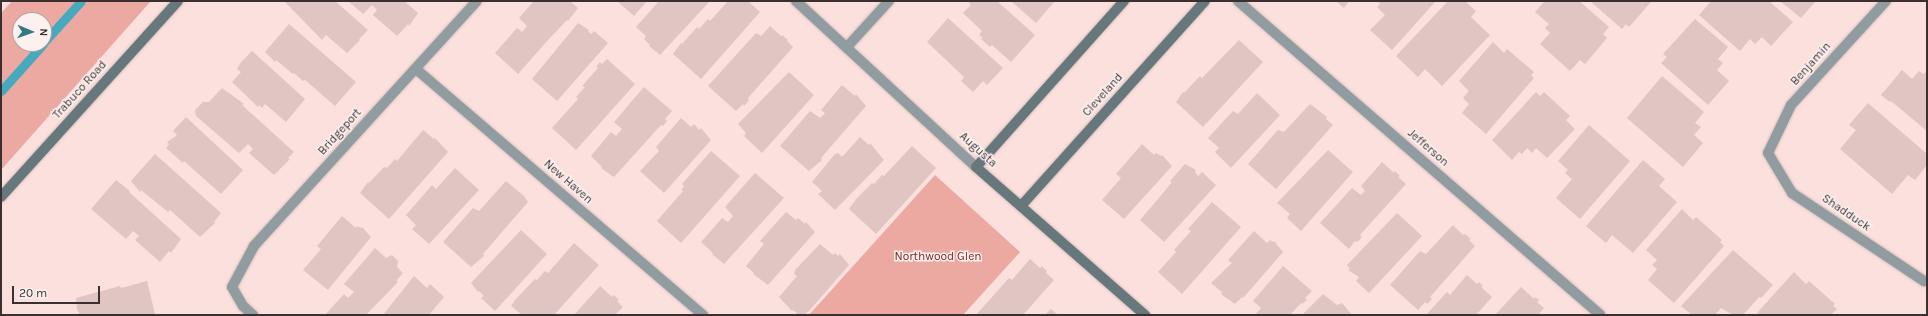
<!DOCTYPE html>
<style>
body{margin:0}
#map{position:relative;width:1928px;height:316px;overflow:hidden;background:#fbe0dd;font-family:Karla,sans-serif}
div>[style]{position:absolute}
.green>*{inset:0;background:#eca9a2}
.stream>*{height:9px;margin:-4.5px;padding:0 4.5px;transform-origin:4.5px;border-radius:4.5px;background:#46a9bd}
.building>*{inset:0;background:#e0c5c2}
.roads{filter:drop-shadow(0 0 1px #d4bdba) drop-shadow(0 0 1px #d4bdba)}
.street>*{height:10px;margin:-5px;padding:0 5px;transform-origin:5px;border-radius:5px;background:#909c9f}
.secondary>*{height:10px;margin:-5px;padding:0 5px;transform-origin:5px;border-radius:5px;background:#67787c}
span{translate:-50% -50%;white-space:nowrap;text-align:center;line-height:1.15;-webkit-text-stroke:3px #fdf1f0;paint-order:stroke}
.street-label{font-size:12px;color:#3a302f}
.park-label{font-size:12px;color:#7d2322}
.frame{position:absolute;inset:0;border:2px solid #3a302f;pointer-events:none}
.north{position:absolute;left:12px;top:12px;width:40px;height:40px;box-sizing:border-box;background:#fdf1f0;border:1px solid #afa4a3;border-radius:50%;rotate:92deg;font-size:11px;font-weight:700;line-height:16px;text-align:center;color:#3a302f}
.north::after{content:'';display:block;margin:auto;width:14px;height:18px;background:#347887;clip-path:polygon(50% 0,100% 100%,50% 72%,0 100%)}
.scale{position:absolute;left:12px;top:286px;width:88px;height:18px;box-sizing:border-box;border:2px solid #3a302f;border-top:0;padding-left:5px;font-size:12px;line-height:14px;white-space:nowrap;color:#3a302f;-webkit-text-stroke:3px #fdf1f0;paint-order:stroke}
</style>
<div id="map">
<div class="green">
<div style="clip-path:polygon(evenodd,12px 1px,151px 1px,1px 170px,1px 13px,12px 1px,20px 20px,44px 20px,44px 44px,20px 44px,20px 20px)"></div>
<div style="clip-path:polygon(935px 175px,1020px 252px,963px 315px,809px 315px)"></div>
</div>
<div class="stream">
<div style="left:44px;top:42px;width:55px;rotate:-47.9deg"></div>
<div style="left:1px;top:91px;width:63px;rotate:-48.2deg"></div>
</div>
<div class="building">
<div style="clip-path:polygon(284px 1px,335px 1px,368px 30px,359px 39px,360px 40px,347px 53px,326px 35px,322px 40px)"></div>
<div style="clip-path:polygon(348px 1px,404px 1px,418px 13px,409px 26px,408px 24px,397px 36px,373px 15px,377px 10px,372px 5px,363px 14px)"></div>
<div style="clip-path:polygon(534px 1px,570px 1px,578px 8px,568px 21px,567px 20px,548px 40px,518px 74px,495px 53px,517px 28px,522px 32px,527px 26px,519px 18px)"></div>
<div style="clip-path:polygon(617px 1px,647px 1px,634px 16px)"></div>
<div style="clip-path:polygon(659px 1px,709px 2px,660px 55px,649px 46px,650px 45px,644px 39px,646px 36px,636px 27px)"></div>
<div style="clip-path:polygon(728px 1px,748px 1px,760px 12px,701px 79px,673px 54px,681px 43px,682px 44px,697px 27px,699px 29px,708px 19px,710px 21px)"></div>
<div style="clip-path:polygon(971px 1px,997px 1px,1035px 35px,1011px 62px,992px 45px,990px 47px,981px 39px,983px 38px,979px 35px,982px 31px,963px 13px,971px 5px,969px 3px)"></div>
<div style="clip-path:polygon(1011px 1px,1055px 1px,1036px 23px)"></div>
<div style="clip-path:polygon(1336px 1px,1349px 1px,1344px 8px)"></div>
<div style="clip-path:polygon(1377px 1px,1436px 1px,1392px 50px,1370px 30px,1385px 15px,1377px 7px,1380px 4px)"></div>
<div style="clip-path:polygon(1448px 1px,1465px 1px,1476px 11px,1471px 17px,1490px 35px,1442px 86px,1425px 69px,1418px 77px,1396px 56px)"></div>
<div style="clip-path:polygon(1545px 1px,1579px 1px,1609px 27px,1603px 34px,1607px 38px,1585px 64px,1580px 60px,1570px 71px,1540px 44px,1550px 33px,1545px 28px,1549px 24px,1535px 12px)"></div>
<div style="clip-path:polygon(1590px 1px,1650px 1px,1651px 2px,1629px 27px,1626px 24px,1622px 29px)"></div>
<div style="clip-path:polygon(1711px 1px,1769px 1px,1793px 22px,1771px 46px,1762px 37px,1755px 44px,1750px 39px,1740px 51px,1699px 15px)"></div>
<div style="clip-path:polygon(1780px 1px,1816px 1px,1801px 18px)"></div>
<div style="clip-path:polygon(948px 18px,1003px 68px,987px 85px,983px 81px,973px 92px,961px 81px,964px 77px,927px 42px)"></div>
<div style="clip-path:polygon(1695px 19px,1728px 47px,1718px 59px,1723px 63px,1717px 70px,1729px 81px,1708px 105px,1661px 63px,1667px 57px,1663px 54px)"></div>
<div style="clip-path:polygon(578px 23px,589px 30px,588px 31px,591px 34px,594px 31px,608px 43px,557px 101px,532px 79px)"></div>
<div style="clip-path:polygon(289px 24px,356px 82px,335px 106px,305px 80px,303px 81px,294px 73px,293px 74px,276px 60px,275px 62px,265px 52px)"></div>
<div style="clip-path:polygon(770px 26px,781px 36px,782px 35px,788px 40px,787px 41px,793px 47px,748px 98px,749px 100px,744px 106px,743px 104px,736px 111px,708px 86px,756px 33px,761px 36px)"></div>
<div style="clip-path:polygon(1239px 40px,1263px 62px,1203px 127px,1176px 102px,1183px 92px,1184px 93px,1200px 76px,1202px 78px)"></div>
<div style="clip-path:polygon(1493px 42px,1504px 53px,1507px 49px,1534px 72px,1531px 75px,1534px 78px,1486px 134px,1462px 113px,1469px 104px,1463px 98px,1469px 91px,1459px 81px)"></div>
<div style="clip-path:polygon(252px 51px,305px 99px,286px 122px,265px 104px,262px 108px,259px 105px,258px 107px,232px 82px,241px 72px,237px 69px,241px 62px)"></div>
<div style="clip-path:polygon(607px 59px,635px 84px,576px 150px,552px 128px,578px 99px,576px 97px,585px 87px,582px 86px,598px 68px,596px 67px,600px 62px,602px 64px)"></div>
<div style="clip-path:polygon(1902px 70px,1912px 79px,1919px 71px,1924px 74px,1927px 70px,1927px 131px,1891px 101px,1890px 102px,1881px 95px)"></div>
<div style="clip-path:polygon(789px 72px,814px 95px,762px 153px,744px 136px,746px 133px,738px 124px)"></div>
<div style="clip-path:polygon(1662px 76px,1704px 112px,1695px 123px,1701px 127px,1694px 135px,1703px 143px,1683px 167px,1627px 118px)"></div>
<div style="clip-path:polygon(842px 85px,855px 96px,856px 94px,866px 106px,821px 158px,822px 160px,809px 171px,780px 146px,810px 111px,820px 118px,825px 113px,821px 110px)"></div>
<div style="clip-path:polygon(644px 87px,672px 111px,665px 119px,667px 121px,663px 126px,661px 125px,614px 177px,601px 168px,602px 167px,591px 156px,611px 132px,616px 136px,622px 129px,614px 122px)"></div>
<div style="clip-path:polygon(222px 88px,244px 104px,242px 105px,294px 152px,288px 158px,290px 159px,274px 175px,249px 153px,253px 149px,248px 144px,239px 153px,196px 116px,195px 110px,203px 102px,209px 102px)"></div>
<div style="clip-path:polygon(1536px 92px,1540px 96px,1544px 92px,1570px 116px,1566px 120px,1575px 129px,1547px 158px,1536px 148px,1532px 153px,1527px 148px,1522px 154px,1519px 152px,1512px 160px,1492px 140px)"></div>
<div style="clip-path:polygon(1257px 93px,1280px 115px,1231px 168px,1215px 152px,1219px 148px,1208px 138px,1233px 111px,1238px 114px)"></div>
<div style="clip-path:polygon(1868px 103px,1927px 154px,1927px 165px,1915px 180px,1908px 175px,1892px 194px,1840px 149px,1856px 130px,1849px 125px)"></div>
<div style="clip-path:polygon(1310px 104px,1327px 117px,1326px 119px,1333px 125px,1276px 189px,1248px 164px,1278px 130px,1284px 132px)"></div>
<div style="clip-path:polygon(186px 117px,243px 170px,221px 194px,184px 161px,183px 163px,166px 148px,169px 144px,167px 142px,177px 135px,173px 131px)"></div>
<div style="clip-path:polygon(681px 118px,691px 127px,694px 124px,699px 130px,701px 128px,711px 140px,664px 193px,640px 171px,659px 151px,656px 147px)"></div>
<div style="clip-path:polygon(1589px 125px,1630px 161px,1580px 219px,1556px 198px,1572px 179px,1565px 173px,1568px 170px,1558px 161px)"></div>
<div style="clip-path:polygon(423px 130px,434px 139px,435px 138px,448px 152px,389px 219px,360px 193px,368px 182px,369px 183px,384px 167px,387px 168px,395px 159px,397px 161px)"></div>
<div style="clip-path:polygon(860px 137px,869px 145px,870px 143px,884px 160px,835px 210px,818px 194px,822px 191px,812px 182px,835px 154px,838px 153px,842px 157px)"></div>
<div style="clip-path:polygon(1142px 144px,1154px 155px,1156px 153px,1161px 156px,1162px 155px,1172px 166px,1124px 219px,1102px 200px,1121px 178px,1116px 174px)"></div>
<div style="clip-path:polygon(912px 146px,936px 168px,876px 234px,849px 209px,857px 198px,872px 183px,874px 184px,882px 175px,884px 176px)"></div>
<div style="clip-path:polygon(1328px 150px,1353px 172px,1301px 231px,1287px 218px,1290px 214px,1277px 203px)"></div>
<div style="clip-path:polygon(711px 151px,740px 176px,681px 243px,657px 221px,683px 191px,681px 190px,684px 186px,682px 184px)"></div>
<div style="clip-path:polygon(155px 154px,221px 213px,214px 222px,215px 223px,200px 237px,170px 210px,168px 212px,141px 190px,140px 192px,131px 181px)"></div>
<div style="clip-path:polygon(1643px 160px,1665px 179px,1659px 186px,1677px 202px,1633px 253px,1612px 235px,1606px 243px,1586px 226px)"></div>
<div style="clip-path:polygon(1382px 162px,1394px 173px,1395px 171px,1400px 176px,1398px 177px,1406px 184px,1360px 235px,1362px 237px,1357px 242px,1355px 241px,1349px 249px,1320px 223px,1352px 188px,1361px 195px,1365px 191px,1361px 186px)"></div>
<div style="clip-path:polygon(1185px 164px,1196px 170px,1195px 172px,1198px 176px,1202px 172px,1216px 185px,1164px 242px,1140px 220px,1158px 199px,1172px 182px,1170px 181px)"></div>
<div style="clip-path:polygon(455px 168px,479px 190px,429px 244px,412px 229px,416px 225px,406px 215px,432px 185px,436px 189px)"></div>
<div style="clip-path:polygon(755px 173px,784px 198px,724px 264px,712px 254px,713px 253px,701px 242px,722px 218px,728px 222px,733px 216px,725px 207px)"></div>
<div style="clip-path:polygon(116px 180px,130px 191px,129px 192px,181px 239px,171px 253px,169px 251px,160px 262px,135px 240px,139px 236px,133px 231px,126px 239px,91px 209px)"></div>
<div style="clip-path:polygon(506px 181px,524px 196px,528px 202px,483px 254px,484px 256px,471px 267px,443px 242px,473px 208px,479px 211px)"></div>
<div style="clip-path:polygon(1212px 202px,1241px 227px,1182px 294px,1158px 272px,1176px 252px,1174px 250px,1191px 231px,1188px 229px)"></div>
<div style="clip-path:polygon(1682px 209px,1693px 220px,1696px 217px,1722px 240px,1720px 242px,1724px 246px,1674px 303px,1648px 280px,1657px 269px,1652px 265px,1657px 260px,1646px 250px)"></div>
<div style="clip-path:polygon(786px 212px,796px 220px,798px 218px,805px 224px,806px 222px,815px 232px,768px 285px,753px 274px,754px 273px,746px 266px,764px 244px,760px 241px)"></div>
<div style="clip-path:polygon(1397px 213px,1422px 236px,1369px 293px,1356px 281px,1359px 277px,1348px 270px,1350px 269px,1347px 265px)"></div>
<div style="clip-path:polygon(342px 216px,356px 228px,357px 226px,361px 228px,362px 227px,371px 237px,328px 290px,303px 270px,321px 249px,317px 246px)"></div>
<div style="clip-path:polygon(1453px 225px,1463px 235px,1465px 234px,1471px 239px,1469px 240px,1475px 246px,1430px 297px,1432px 299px,1427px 304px,1425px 302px,1418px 310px,1390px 285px,1420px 251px,1426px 254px)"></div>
<div style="clip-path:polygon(521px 230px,547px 254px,495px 311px,481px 298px,484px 296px,479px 291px,478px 292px,471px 283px)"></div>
<div style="clip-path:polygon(1254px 231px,1267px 243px,1270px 240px,1273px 242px,1274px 241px,1283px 252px,1243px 298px,1242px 297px,1235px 304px,1221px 294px,1222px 292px,1211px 283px,1232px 263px,1228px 260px)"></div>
<div style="clip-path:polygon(574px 243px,599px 265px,554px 315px,522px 315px,511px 306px,515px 300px,535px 279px,537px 280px,545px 271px,548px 273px)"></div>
<div style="clip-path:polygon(820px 244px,833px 255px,835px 253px,838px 256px,840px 254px,849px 265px,809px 311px,804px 315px,799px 315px,793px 310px,792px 311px,779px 297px,797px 276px,794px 274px,795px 270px)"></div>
<div style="clip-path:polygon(375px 248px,386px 258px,392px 255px,398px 261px,397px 267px,403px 273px,396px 281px,398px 282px,366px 315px,325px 315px,344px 294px,348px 298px,354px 292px,344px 284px)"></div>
<div style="clip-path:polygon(1733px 250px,1773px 285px,1761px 298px,1759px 297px,1743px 315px,1733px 315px,1721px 308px,1715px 315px,1692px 315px,1681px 306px)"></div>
<div style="clip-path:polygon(1030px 259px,1040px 268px,1042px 266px,1047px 271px,1046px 273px,1054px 280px,1023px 315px,976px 315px,1009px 278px,1012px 280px)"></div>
<div style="clip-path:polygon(1283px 266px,1312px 291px,1305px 298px,1307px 300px,1302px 304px,1301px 303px,1290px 315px,1255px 315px,1261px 308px,1253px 301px)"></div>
<div style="clip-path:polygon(1794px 272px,1806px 284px,1809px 281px,1835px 304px,1833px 306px,1837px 309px,1831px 315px,1760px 315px,1757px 313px)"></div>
<div style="clip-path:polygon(1467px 275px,1477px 284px,1479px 282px,1483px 286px,1481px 287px,1492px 297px,1476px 315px,1426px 315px,1447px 292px,1450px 295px)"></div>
<div style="clip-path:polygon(414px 276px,427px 288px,430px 284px,444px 297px,429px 315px,383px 315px)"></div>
<div style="clip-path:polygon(147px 281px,155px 314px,80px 315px,77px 309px,76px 298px,120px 286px,121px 288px)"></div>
<div style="clip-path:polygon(600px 286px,612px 297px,614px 295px,619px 300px,617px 301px,623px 307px,615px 315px,574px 315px)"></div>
<div style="clip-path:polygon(1521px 287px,1534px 299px,1535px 297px,1539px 300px,1537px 302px,1544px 308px,1538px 315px,1495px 315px)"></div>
<div style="clip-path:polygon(1323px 294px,1337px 305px,1342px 303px,1352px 315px,1302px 315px)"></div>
<div style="clip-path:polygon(1051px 309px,1058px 315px,1045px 315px)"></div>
</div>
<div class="roads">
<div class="street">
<div style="left:796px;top:1px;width:245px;rotate:42.7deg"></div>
<div style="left:1238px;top:1px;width:479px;rotate:40.9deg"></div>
<div style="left:1886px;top:1px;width:141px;rotate:132.4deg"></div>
<div style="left:1791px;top:105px;width:53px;rotate:115.6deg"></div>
<div style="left:1768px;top:153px;width:47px;rotate:59deg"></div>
<div style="left:1792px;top:193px;width:159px;rotate:33.7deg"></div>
<div style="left:847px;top:47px;width:62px;rotate:-47.6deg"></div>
<div style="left:416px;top:69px;width:378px;rotate:40.6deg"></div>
<div style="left:253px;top:315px;width:13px;rotate:-138deg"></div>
<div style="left:243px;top:306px;width:22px;rotate:-120deg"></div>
<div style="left:232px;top:287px;width:47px;rotate:-61.8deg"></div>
<div style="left:254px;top:246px;width:331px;rotate:-47.7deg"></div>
</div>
<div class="secondary">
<div style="left:1124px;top:1px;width:222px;rotate:131.7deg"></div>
<div style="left:976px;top:167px;width:225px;rotate:41.2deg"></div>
<div style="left:1px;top:197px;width:264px;rotate:-47.9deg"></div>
<div style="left:1021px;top:206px;width:275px;rotate:-48.1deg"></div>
</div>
</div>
<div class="street-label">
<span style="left:1811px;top:64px;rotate:-48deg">Benjamin</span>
<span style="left:80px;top:90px;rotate:-48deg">Trabuco Road</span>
<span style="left:1103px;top:95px;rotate:-48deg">Cleveland</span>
<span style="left:340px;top:132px;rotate:-48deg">Bridgeport</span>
<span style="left:1428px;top:148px;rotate:41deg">Jefferson</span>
<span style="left:978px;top:150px;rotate:42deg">Augusta</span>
<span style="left:568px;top:182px;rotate:41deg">New Haven</span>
<span style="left:1846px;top:213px;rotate:34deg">Shadduck</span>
</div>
<div class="park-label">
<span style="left:938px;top:257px">Northwood Glen</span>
</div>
<div class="frame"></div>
<div class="north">N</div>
<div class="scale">20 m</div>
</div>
